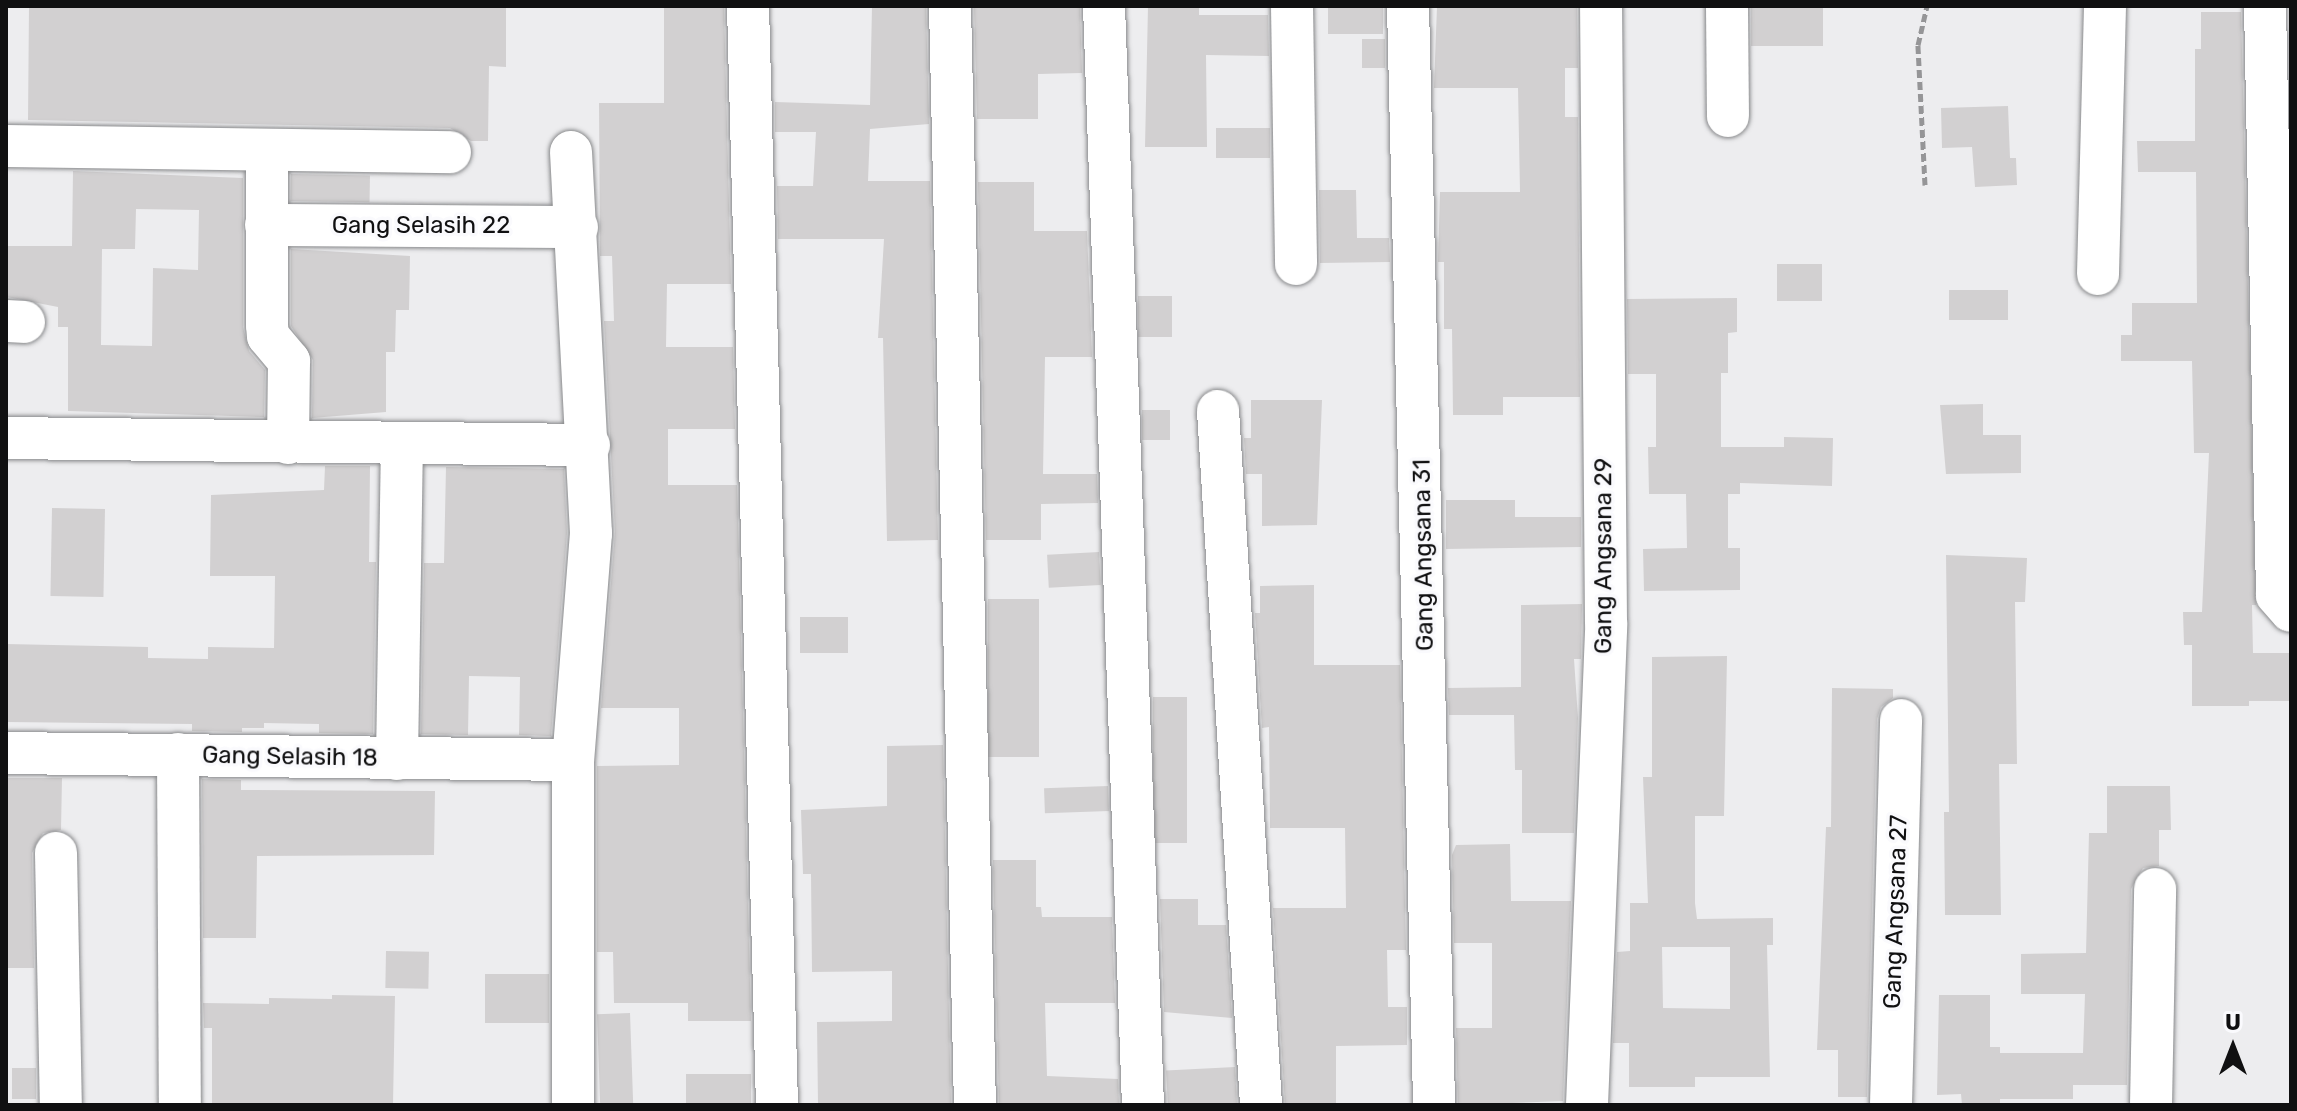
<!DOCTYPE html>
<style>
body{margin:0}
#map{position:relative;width:2297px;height:1111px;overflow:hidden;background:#ededef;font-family:Rubik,sans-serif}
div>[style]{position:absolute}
.building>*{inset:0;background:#d2d0d1;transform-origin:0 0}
.path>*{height:5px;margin-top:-2.5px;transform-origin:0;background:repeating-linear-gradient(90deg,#959597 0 8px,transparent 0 12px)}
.roads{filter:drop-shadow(0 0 2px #88898b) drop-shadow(0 0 2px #88898b)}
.minor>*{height:42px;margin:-21px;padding:0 21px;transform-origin:21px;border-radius:21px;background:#fff}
span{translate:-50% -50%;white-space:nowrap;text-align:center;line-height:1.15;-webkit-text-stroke:7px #fafafd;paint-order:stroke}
.street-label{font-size:24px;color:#101011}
.frame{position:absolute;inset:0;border:8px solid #101011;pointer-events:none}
.north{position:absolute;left:2193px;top:1007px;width:80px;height:80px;-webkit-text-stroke:6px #fafafd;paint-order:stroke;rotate:0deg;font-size:22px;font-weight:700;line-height:32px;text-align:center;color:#101011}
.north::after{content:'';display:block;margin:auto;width:28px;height:36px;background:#101011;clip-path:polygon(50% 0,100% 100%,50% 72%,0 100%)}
</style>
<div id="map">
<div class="building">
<div style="clip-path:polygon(29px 6px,506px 6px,506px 67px,489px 66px,488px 141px,471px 141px,450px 128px,28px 120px)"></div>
<div style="clip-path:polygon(664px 6px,724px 6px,731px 284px,667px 284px,666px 347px,733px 347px,735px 429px,668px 429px,668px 485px,737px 485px,751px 1021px,688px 1021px,688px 1003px,614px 1003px,613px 952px,597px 952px,597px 766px,679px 765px,679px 708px,601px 708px,615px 532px,604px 321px,614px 321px,612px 256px,600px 256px,599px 103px,664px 103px)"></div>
<div style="clip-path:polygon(872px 6px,926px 6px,929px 124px,870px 129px,868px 181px,930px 181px,938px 540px,887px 541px,883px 338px,878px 338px,884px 239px,778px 239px,777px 186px,813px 186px,816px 132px,775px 132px,775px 102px,870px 105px)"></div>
<div style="clip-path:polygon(974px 6px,1080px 6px,1082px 73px,1038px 74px,1038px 119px,977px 119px)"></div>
<div style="clip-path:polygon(1148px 6px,1199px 6px,1199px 15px,1268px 15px,1269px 56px,1206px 55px,1207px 147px,1145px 147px)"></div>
<div style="left:1328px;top:6px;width:55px;height:28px"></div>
<div style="clip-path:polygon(1437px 6px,1577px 6px,1578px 68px,1565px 68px,1565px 117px,1578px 117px,1580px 397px,1503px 397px,1503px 415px,1453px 415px,1452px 329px,1444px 329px,1444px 262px,1438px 262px,1440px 192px,1520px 192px,1518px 88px,1434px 88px)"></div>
<div style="left:1751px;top:6px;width:72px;height:40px"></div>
<div style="clip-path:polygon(2201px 12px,2241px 12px,2256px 605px,2252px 605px,2253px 653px,2291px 653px,2291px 701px,2249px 701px,2249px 706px,2192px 706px,2192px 645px,2184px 645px,2183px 612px,2202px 612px,2209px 453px,2194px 453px,2192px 361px,2121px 361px,2121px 335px,2132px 335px,2132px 303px,2197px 303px,2196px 172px,2138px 172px,2137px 141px,2195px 141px,2195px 49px,2201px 49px)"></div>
<div style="left:1362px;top:39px;width:23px;height:29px"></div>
<div style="clip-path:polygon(2008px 106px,2010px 158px,2016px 158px,2017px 185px,1975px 187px,1972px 147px,1942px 148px,1941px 108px)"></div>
<div style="left:1216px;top:128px;width:54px;height:30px"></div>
<div style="clip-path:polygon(evenodd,73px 171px,243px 178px,243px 327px,249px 351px,265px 370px,264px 417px,68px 411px,68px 327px,58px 327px,58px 307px,7px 297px,8px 246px,72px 246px,73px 171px,136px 209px,199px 210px,198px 270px,153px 268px,152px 346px,101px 345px,102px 249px,135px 249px,136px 209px)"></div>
<div style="left:291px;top:174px;width:79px;height:27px;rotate:1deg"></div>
<div style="clip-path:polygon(978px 182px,1034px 182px,1034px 231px,1087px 231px,1092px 357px,1045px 357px,1043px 474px,1097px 474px,1098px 503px,1041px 504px,1041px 540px,986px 540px)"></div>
<div style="clip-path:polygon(1319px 190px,1356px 190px,1357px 238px,1389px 238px,1390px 262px,1320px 263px)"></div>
<div style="clip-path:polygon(291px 249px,410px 256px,409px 310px,396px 310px,395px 352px,386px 352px,386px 412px,312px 418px,313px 360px,291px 326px)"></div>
<div style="left:1777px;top:264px;width:45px;height:37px"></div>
<div style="left:2008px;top:290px;width:30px;height:59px;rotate:90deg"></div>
<div style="left:1138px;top:296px;width:34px;height:41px"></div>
<div style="clip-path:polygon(1737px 298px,1737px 332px,1728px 333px,1728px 373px,1721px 373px,1721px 447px,1784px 447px,1784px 437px,1833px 438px,1832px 486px,1740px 483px,1740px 494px,1728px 494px,1728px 548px,1740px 548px,1740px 590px,1644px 591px,1643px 549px,1687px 548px,1686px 494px,1649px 494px,1648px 447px,1656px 447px,1656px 374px,1628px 374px,1627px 299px)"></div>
<div style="clip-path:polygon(1251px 400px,1322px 400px,1317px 525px,1262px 526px,1262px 474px,1246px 474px,1244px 438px,1251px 438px)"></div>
<div style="clip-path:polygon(1983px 404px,1983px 435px,2021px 435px,2021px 473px,1946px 474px,1940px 405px)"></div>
<div style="left:1142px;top:410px;width:28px;height:30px"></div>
<div style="clip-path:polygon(325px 466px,370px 466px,369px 562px,376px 562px,373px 734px,319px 733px,319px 724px,264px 723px,264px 728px,242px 728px,242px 732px,192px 731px,192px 724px,6px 722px,6px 644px,148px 647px,148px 658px,208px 659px,208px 647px,274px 648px,275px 576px,210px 576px,211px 495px,324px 490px)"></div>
<div style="clip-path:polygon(446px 467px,564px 469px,567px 533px,551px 736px,519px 735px,520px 677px,469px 676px,468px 735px,421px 734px,424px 563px,444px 563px)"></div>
<div style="clip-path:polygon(1446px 500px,1515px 500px,1515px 517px,1581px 517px,1581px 547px,1446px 549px)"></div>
<div style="left:52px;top:508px;width:53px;height:88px;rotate:1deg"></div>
<div style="left:1099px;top:552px;width:33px;height:52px;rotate:87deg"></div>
<div style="clip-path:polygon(1946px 555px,2027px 558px,2025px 602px,2015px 602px,2017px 764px,1999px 764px,2001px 915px,1945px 915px,1944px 812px,1949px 812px)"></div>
<div style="clip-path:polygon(1314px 585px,1314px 665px,1400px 665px,1406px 950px,1387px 950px,1388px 1007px,1407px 1007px,1407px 1045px,1336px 1046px,1336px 1105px,1285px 1105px,1273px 908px,1346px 908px,1345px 828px,1270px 828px,1269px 727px,1262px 728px,1255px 613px,1260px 613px,1260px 586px)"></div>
<div style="left:988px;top:599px;width:51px;height:158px"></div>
<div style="clip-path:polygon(1582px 604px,1581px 659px,1574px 659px,1578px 718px,1574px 833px,1522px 833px,1522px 770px,1515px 770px,1514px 715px,1449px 715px,1448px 688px,1521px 687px,1521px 605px)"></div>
<div style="left:800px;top:617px;width:48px;height:36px"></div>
<div style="clip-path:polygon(evenodd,1727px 656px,1724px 816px,1695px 816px,1695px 903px,1697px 919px,1773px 918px,1773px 945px,1767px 945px,1770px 1077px,1695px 1077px,1695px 1087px,1629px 1087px,1629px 1043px,1613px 1043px,1617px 952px,1630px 951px,1630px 903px,1648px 903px,1643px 777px,1652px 777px,1652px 657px,1727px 656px,1662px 947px,1730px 947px,1730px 1009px,1663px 1008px,1662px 947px)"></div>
<div style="clip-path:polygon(1832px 688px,1893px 689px,1893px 698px,1881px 707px,1877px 719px,1867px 1097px,1838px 1097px,1838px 1050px,1817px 1050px,1826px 827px,1831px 827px)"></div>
<div style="left:1153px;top:697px;width:34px;height:146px"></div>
<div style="clip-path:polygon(943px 745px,951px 1105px,818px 1105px,817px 1022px,892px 1021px,892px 971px,812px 972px,811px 874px,803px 874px,801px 810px,887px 806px,887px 746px)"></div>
<div style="clip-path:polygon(6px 778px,62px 778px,61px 830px,43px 833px,32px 853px,34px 968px,6px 968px)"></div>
<div style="clip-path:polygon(202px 779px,241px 780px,241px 790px,435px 791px,434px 855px,257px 856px,256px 938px,203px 938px)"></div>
<div style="left:1108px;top:786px;width:25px;height:64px;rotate:88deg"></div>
<div style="clip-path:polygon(2107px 786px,2170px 786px,2171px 830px,2159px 830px,2159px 866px,2143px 868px,2131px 889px,2127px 1085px,2073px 1085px,2073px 1099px,2000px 1099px,2000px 1105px,1962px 1105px,1961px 1094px,1937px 1095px,1939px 995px,1990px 995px,1990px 1047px,2000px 1047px,2000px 1053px,2083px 1053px,2085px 994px,2021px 994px,2021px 954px,2086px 953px,2089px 833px,2107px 833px)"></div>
<div style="clip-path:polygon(1510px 844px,1511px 901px,1571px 901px,1563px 1101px,1458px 1105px,1456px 1028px,1492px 1028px,1492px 943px,1454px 943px,1452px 855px,1456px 845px)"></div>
<div style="clip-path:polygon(993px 860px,1036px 860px,1036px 907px,1041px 907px,1042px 917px,1112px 917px,1115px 1003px,1045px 1003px,1047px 1076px,1118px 1079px,1119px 1105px,999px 1105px)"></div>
<div style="clip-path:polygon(1160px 899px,1198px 899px,1198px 925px,1226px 925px,1232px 1018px,1164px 1012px)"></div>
<div style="left:386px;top:951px;width:43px;height:37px;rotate:1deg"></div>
<div style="left:485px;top:974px;width:64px;height:49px"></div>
<div style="clip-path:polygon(332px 995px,395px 996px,393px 1105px,212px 1105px,212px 1028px,204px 1028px,203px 1003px,269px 1004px,269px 998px,332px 999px)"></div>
<div style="left:630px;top:1013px;width:92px;height:33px;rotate:88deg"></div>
<div style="left:1235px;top:1067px;width:38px;height:69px;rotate:87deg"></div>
<div style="left:12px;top:1068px;width:24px;height:31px"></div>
<div style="left:686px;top:1074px;width:65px;height:31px"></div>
</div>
<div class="path">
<div style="left:1925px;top:185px;width:140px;rotate:-92.9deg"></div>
<div style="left:1918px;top:45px;width:40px;rotate:-77deg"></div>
</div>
<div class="roads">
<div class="minor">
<div style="left:748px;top:6px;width:1099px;rotate:88.49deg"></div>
<div style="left:950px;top:6px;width:1099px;rotate:88.7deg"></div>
<div style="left:1104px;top:6px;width:1100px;rotate:87.97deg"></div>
<div style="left:1292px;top:6px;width:258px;rotate:89.1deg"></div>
<div style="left:1408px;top:6px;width:1099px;rotate:88.64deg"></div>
<div style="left:1727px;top:6px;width:110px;rotate:89.5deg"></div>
<div style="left:2265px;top:6px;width:589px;rotate:88.83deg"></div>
<div style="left:2277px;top:595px;width:21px;rotate:49deg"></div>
<div style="left:6px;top:146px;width:444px;rotate:0.8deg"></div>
<div style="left:267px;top:151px;width:174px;rotate:90deg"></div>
<div style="left:267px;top:325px;width:11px;rotate:85deg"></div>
<div style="left:268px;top:336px;width:33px;rotate:50deg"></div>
<div style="left:289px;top:361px;width:82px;rotate:90.7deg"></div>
<div style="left:571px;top:152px;width:382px;rotate:87deg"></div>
<div style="left:591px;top:533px;width:228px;rotate:94.5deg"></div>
<div style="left:573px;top:760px;width:345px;rotate:90deg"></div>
<div style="left:266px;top:225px;width:311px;rotate:0.4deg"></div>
<div style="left:2098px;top:274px;width:268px;rotate:-88.5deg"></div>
<div style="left:6px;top:321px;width:18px;rotate:3deg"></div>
<div style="left:1218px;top:411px;width:695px;rotate:86.45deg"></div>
<div style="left:6px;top:438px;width:583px;rotate:0.69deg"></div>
<div style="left:6px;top:753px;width:567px;rotate:0.71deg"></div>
<div style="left:178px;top:754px;width:351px;rotate:89.7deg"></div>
<div style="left:397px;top:759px;width:315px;rotate:-89.1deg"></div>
<div style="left:56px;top:853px;width:252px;rotate:88.9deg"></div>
<div style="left:1587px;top:1105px;width:482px;rotate:-87.7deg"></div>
<div style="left:1606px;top:623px;width:617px;rotate:-90.46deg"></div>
<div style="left:1891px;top:1105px;width:385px;rotate:-88.5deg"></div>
<div style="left:2151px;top:1105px;width:216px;rotate:-88.9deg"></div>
</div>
</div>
<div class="street-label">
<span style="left:421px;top:226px">Gang Selasih 22</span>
<span style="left:1424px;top:555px;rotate:-91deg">Gang Angsana 31</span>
<span style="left:1604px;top:556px;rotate:-90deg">Gang Angsana 29</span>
<span style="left:290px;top:757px;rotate:1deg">Gang Selasih 18</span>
<span style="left:1896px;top:912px;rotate:-88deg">Gang Angsana 27</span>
</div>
<div class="frame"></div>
<div class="north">U</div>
</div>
